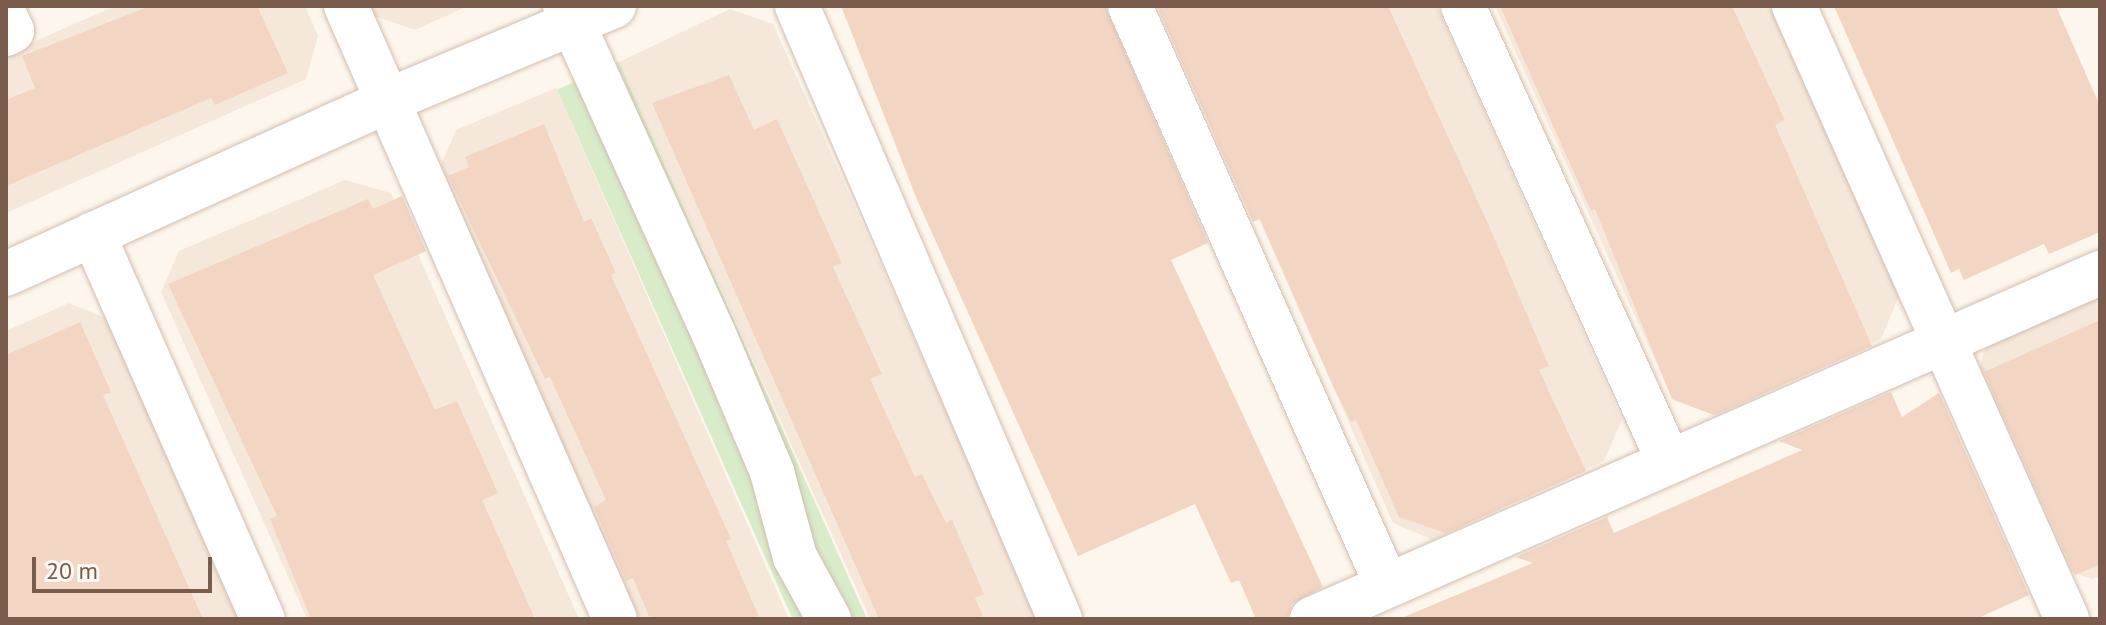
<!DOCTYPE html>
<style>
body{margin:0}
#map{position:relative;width:2106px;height:625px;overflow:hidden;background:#fdf6ec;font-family:"PT Sans",sans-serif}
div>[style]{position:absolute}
.residential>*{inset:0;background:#f5e8da}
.green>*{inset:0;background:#d8ecc9;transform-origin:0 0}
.building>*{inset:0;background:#f3d5c3}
.roads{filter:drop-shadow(0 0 2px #d1beb0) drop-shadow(0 0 2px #d1beb0)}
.minor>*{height:44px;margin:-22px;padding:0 22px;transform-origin:22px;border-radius:22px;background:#fff}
span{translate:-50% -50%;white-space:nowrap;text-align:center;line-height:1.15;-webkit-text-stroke:6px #fffaf3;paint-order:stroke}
.frame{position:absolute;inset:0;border:8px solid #7a5c4d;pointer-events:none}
.scale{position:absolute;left:32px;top:557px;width:180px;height:36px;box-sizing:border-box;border:4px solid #7a5c4d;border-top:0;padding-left:10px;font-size:24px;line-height:28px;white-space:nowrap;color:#7a5c4d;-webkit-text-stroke:6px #fffaf3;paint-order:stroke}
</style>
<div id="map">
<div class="residential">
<div style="clip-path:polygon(115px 6px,305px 6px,318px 36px,306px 79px,6px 213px,6px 54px)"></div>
<div style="clip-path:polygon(366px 6px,468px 6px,415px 30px,369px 14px)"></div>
<div style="clip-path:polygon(1165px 6px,1437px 6px,1622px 420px,1604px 461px,1433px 540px,1393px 523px)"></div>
<div style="clip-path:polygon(1495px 6px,1771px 6px,1899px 296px,1881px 339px,1717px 416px,1673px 400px)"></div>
<div style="clip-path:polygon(730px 9px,773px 24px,1039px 619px,870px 619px,619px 62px)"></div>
<div style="clip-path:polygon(556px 88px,789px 619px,639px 619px,438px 172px,456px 130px)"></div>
<div style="clip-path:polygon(345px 180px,391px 193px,579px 619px,307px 619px,161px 292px,179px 251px)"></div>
<div style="clip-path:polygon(2100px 297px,2100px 576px,2092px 579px,2069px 571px,1978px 373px,1986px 345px)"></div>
<div style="clip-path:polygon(69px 303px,111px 320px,245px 619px,6px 619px,6px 331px)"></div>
</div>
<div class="green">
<div style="left:619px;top:62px;width:611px;height:68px;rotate:66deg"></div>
</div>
<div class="building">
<div style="clip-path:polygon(150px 6px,257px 6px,288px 73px,215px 105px,211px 98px,6px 186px,6px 100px,35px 88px,22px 56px)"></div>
<div style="clip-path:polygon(841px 6px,1105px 6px,1208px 243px,1171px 260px,1323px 587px,1292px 604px,1287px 619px,1256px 619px,1239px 580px,1231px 583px,1195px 504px,1078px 556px,918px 202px)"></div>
<div style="clip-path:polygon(1157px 6px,1388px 6px,1490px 228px,1549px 366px,1539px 370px,1586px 471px,1446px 533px,1399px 517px,1356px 420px,1351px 422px,1335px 390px,1260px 219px,1253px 222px)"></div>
<div style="clip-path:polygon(1500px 6px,1732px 6px,1785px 120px,1775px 125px,1872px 346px,1714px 415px,1672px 399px,1595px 209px,1591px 211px)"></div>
<div style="clip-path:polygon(1834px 6px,2056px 6px,2100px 106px,2100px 232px,2049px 254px,2044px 244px,1964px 280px,1959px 269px,1951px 273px)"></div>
<div style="clip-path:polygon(729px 75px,754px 130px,777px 119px,842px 263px,833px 267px,882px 374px,870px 379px,915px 477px,922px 474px,946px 523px,952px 520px,984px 594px,975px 598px,984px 619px,879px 619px,652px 103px)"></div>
<div style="clip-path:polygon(544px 124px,584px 222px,591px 218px,616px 273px,611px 275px,731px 539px,726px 541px,760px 619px,650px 619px,633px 578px,626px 581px,594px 507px,606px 500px,550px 377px,545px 379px,448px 176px,469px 167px,465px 157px)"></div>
<div style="clip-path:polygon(402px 196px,426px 251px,373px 275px,435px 410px,457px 401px,498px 493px,482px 500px,535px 619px,311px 619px,270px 519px,277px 516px,168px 284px,368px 199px,373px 209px)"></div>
<div style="clip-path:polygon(2100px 320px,2100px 564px,2075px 575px,1984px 372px)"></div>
<div style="clip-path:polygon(80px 322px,111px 392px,103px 395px,203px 619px,6px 619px,6px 355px)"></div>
<div style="clip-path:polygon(1891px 392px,1902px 417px,1939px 393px,2029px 595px,1976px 619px,1399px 619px,1533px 563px,1516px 557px,1607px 517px,1614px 533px,1802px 450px,1779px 441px)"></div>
</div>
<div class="roads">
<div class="minor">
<div style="left:346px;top:6px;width:669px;rotate:66.31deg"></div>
<div style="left:565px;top:6px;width:358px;rotate:65.6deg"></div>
<div style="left:713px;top:332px;width:152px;rotate:67.1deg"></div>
<div style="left:772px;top:472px;width:88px;rotate:74.9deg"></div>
<div style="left:795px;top:557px;width:71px;rotate:61.3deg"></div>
<div style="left:797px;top:6px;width:667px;rotate:66.78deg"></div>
<div style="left:1130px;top:6px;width:634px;rotate:66.1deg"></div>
<div style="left:1463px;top:6px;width:500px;rotate:65.69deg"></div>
<div style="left:1794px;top:6px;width:671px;rotate:65.99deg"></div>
<div style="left:6px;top:18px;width:14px;rotate:65deg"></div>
<div style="left:12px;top:31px;width:7px;rotate:153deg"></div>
<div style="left:93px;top:234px;width:421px;rotate:66.2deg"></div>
<div style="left:6px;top:274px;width:421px;rotate:-24.4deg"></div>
<div style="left:389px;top:100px;width:244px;rotate:-22.7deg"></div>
<div style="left:1312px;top:619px;width:861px;rotate:-23.71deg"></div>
</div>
</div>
<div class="frame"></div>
<div class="scale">20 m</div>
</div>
